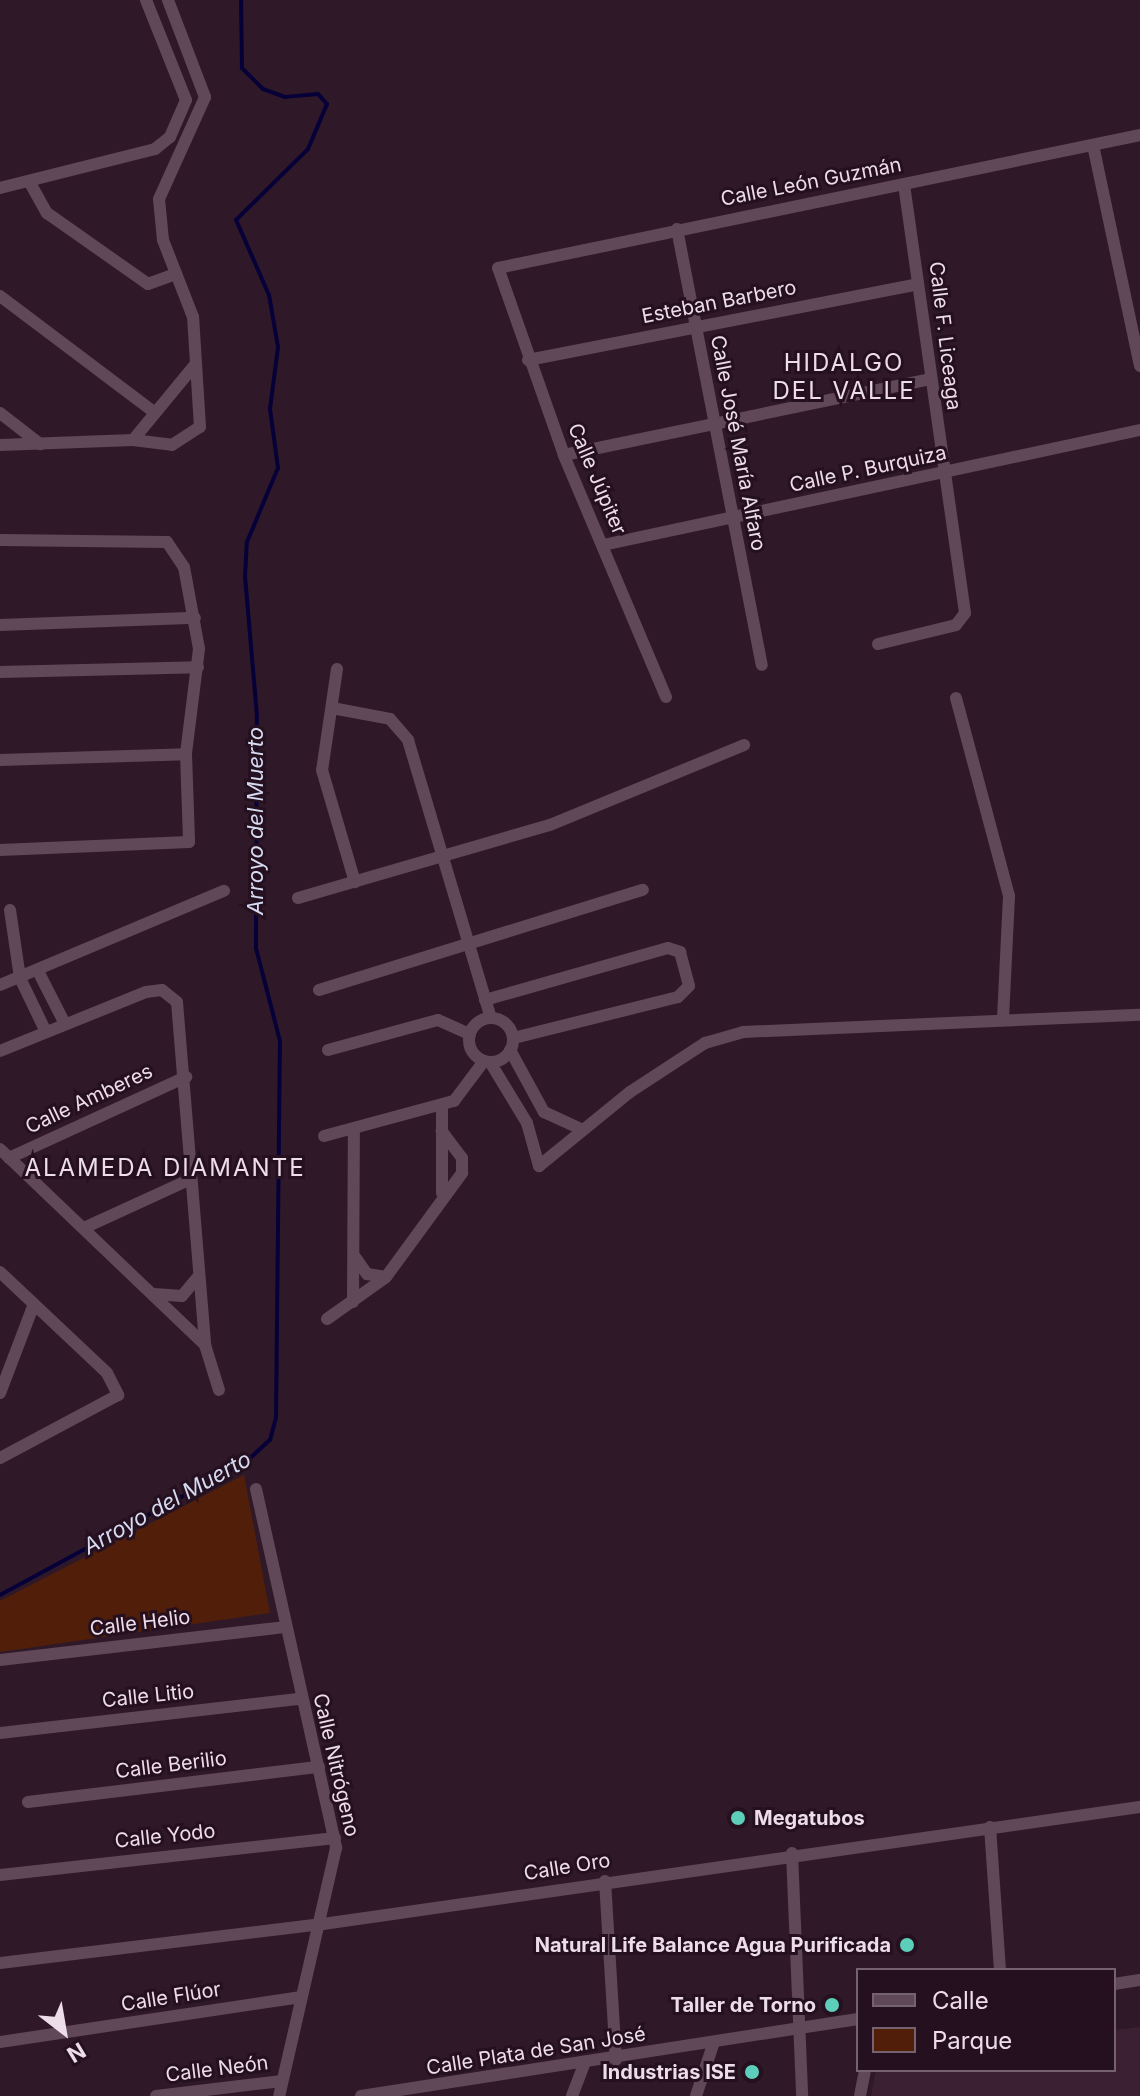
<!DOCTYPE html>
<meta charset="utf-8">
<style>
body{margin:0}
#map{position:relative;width:1140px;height:2096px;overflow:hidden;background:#2f1929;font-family:Inter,sans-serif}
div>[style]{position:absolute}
.built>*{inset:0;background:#3b1f33}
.green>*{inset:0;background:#511f09}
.stream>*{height:4px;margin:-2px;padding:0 2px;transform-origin:2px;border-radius:2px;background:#070038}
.minor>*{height:12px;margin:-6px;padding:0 6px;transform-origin:6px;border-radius:6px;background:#614859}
.minor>.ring{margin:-6px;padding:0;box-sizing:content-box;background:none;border:12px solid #614859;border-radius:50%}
.dots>*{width:22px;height:22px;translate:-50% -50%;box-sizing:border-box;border:4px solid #25101f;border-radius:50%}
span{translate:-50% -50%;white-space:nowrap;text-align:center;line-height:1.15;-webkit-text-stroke:6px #25101f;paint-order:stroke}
.street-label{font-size:20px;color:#eddde8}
.poi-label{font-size:20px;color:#eddde8;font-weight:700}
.left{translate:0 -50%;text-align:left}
.right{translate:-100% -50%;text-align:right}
.water-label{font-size:22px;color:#d6dbf2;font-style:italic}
.quarter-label{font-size:24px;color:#eddde8;letter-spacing:2px}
.legend{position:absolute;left:856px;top:1968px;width:260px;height:104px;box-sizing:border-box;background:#25101f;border:2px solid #75626f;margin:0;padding:10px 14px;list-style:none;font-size:24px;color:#eddde8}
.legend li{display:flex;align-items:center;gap:16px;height:40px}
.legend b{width:40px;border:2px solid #75626f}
.north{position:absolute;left:24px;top:1992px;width:80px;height:80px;-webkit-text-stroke:6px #25101f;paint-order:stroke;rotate:149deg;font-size:22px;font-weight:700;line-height:32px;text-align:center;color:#eddde8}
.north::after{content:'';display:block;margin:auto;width:28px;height:36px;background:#eddde8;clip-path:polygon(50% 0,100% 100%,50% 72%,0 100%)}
</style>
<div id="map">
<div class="built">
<div style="clip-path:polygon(1140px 2027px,1140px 2096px,871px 2096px,876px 2070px,1114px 2070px,1114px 2030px)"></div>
</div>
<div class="green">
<div style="clip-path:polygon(244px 1475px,270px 1613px,0 1652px,0 1601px)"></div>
</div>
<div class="stream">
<div style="left:0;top:1595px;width:280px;rotate:-28.4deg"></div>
<div style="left:246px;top:1462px;width:33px;rotate:-43deg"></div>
<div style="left:270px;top:1440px;width:23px;rotate:-75deg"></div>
<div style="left:276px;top:1418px;width:377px;rotate:-89.4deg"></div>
<div style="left:280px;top:1041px;width:96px;rotate:-104.5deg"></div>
<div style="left:256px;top:948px;width:232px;rotate:-89.8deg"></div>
<div style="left:257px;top:716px;width:140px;rotate:-94.9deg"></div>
<div style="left:245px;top:577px;width:35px;rotate:-87deg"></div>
<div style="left:247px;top:542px;width:80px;rotate:-67.3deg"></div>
<div style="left:278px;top:468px;width:60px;rotate:-97.7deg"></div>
<div style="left:270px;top:409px;width:63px;rotate:-82.6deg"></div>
<div style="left:278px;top:347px;width:53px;rotate:-99.8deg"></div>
<div style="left:269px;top:295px;width:82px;rotate:-113.7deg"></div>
<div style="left:236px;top:220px;width:101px;rotate:-44.6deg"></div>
<div style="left:308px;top:149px;width:49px;rotate:-67.1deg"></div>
<div style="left:327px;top:104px;width:13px;rotate:-132deg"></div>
<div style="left:318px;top:94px;width:33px;rotate:175deg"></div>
<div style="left:285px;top:97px;width:23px;rotate:-160deg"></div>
<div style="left:263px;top:89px;width:30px;rotate:-135deg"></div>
<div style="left:242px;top:68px;width:68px;rotate:-90.8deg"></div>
</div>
<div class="minor">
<div style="left:1093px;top:145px;width:226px;rotate:78deg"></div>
<div style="left:29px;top:181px;width:37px;rotate:61deg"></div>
<div style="left:47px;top:213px;width:123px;rotate:35.1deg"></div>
<div style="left:148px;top:284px;width:30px;rotate:-20deg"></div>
<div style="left:0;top:188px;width:160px;rotate:-14.1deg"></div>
<div style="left:155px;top:149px;width:19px;rotate:-39deg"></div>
<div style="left:170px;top:137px;width:40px;rotate:-66.6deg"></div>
<div style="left:186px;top:100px;width:108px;rotate:-111.8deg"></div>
<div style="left:677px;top:229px;width:444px;rotate:79deg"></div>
<div style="left:0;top:296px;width:194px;rotate:37deg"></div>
<div style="left:528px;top:360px;width:397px;rotate:-11deg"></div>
<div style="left:0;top:413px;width:51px;rotate:37.8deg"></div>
<div style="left:133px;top:440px;width:96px;rotate:-50.5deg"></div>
<div style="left:0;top:445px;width:133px;rotate:-2.2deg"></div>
<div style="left:133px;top:440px;width:39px;rotate:7deg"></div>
<div style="left:172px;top:445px;width:33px;rotate:-33deg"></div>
<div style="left:200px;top:427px;width:110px;rotate:-93.6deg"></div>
<div style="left:193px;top:317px;width:83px;rotate:-111.3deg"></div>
<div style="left:163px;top:240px;width:41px;rotate:-95.6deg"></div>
<div style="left:159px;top:199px;width:112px;rotate:-65.7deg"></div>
<div style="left:205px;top:97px;width:104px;rotate:-110.9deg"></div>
<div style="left:564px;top:455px;width:375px;rotate:-11.7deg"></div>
<div style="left:0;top:540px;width:167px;rotate:0.7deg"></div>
<div style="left:167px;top:542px;width:30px;rotate:56deg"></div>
<div style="left:184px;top:567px;width:83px;rotate:79.6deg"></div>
<div style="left:199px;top:649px;width:106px;rotate:97.1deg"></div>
<div style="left:186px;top:754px;width:88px;rotate:88deg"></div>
<div style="left:189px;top:842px;width:189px;rotate:177.6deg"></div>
<div style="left:603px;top:545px;width:549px;rotate:-12.09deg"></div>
<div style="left:0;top:625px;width:195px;rotate:-2.1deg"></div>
<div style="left:878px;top:644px;width:80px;rotate:-13.7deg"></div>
<div style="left:956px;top:625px;width:15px;rotate:-53deg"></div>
<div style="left:965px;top:613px;width:433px;rotate:-98.1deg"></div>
<div style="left:337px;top:669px;width:102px;rotate:98.4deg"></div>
<div style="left:322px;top:770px;width:117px;rotate:73.6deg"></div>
<div style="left:0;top:672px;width:198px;rotate:-1.4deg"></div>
<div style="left:666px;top:697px;width:263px;rotate:-112.9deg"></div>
<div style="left:564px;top:455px;width:198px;rotate:-109.4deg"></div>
<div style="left:498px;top:268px;width:656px;rotate:-11.7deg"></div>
<div style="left:956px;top:698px;width:205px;rotate:75deg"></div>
<div style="left:1009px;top:896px;width:122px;rotate:92.8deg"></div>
<div style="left:332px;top:708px;width:59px;rotate:10.7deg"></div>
<div style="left:390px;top:719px;width:28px;rotate:49deg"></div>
<div style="left:408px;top:740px;width:290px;rotate:73.4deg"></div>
<div style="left:0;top:760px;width:186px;rotate:-1.8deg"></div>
<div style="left:298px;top:898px;width:262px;rotate:-16.2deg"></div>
<div style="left:550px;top:825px;width:210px;rotate:-22.4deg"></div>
<div style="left:10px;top:910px;width:69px;rotate:81.6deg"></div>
<div style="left:20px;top:978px;width:60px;rotate:64.3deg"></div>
<div style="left:38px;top:971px;width:59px;rotate:63deg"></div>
<div style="left:0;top:985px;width:243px;rotate:-22.8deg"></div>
<div style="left:319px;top:990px;width:339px;rotate:-17.2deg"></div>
<div style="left:485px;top:1000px;width:190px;rotate:-15.9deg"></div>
<div style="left:668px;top:948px;width:13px;rotate:18deg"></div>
<div style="left:680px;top:952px;width:35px;rotate:75deg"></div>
<div style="left:689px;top:986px;width:16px;rotate:135deg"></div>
<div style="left:678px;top:997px;width:170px;rotate:166deg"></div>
<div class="ring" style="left:469px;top:1018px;width:32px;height:32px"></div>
<div style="left:328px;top:1050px;width:114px;rotate:-15.3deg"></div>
<div style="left:438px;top:1020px;width:35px;rotate:24deg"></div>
<div style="left:510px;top:1050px;width:71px;rotate:61.3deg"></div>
<div style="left:544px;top:1112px;width:41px;rotate:24.7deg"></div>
<div style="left:0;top:1051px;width:157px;rotate:-22deg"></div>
<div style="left:146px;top:992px;width:16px;rotate:-7deg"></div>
<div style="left:162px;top:990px;width:19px;rotate:39deg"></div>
<div style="left:177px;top:1002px;width:344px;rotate:85.3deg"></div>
<div style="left:205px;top:1345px;width:47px;rotate:72.7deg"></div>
<div style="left:490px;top:1062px;width:71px;rotate:58.8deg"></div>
<div style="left:527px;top:1123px;width:45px;rotate:74.4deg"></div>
<div style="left:539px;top:1166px;width:117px;rotate:-39.1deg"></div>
<div style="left:630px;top:1092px;width:90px;rotate:-33.2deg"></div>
<div style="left:705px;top:1043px;width:40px;rotate:-16deg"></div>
<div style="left:743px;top:1032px;width:397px;rotate:-2.5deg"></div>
<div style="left:442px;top:1106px;width:87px;rotate:90deg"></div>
<div style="left:324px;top:1136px;width:135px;rotate:-15.1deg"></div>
<div style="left:454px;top:1101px;width:50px;rotate:-53.1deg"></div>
<div style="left:0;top:1149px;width:284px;rotate:43.7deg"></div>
<div style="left:9px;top:1158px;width:195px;rotate:-24.6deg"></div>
<div style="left:86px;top:1227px;width:115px;rotate:-24.6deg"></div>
<div style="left:355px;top:1257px;width:21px;rotate:55deg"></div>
<div style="left:367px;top:1274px;width:19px;rotate:9deg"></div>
<div style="left:0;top:1272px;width:147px;rotate:43.3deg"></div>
<div style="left:107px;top:1373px;width:25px;rotate:63deg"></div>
<div style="left:118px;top:1395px;width:134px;rotate:151.9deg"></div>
<div style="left:154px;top:1294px;width:28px;rotate:4deg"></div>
<div style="left:182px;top:1296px;width:23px;rotate:-50deg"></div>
<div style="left:353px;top:1302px;width:173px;rotate:-89.7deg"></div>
<div style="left:327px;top:1319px;width:72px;rotate:-35.4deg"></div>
<div style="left:386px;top:1277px;width:129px;rotate:-53.8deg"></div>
<div style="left:462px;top:1173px;width:15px;rotate:-90deg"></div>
<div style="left:462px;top:1158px;width:34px;rotate:-127deg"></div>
<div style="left:0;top:1393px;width:95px;rotate:-69.1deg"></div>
<div style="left:256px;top:1489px;width:368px;rotate:77.4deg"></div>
<div style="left:336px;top:1848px;width:254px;rotate:102.9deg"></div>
<div style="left:0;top:1660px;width:286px;rotate:-6.6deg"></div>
<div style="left:0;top:1733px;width:302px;rotate:-6.5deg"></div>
<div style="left:28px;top:1802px;width:293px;rotate:-6.9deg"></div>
<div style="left:990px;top:1827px;width:143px;rotate:86deg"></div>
<div style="left:792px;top:1853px;width:243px;rotate:87.6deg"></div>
<div style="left:0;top:1875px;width:337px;rotate:-6.3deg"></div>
<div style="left:605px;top:1881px;width:179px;rotate:86.5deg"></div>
<div style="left:0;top:1963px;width:318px;rotate:-6.9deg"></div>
<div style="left:316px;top:1925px;width:832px;rotate:-8.15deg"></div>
<div style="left:1114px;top:1984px;width:26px;rotate:-9deg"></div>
<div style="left:0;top:2042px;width:303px;rotate:-8.5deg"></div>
<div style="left:156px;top:2096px;width:127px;rotate:-6.8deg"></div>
<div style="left:361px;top:2096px;width:503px;rotate:-8.81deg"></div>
<div style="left:572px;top:2096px;width:33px;rotate:-69deg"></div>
<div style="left:696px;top:2096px;width:57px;rotate:-71.6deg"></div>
<div style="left:860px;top:2096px;width:26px;rotate:-79deg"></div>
</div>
<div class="dots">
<div style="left:738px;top:1818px;background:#5dceb9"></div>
<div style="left:907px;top:1945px;background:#5dceb9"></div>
<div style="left:832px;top:2005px;background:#5dceb9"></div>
<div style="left:752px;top:2072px;background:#5dceb9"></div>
</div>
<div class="street-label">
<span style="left:811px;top:182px;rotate:-11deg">Calle León Guzmán</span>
<span style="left:719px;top:302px;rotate:-11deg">Esteban Barbero</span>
<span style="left:945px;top:336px;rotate:83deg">Calle F. Liceaga</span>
<span style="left:738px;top:443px;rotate:79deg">Calle José María Alfaro</span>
<span style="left:868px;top:469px;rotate:-12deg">Calle P. Burquiza</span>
<span style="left:597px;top:479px;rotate:67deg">Calle Júpiter</span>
<span style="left:89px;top:1099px;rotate:-25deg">Calle Amberes</span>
<span style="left:140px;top:1623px;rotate:-7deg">Calle Helio</span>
<span style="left:148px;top:1696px;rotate:-6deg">Calle Litio</span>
<span style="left:171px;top:1765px;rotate:-7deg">Calle Berilio</span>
<span style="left:336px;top:1765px;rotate:77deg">Calle Nitrógeno</span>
<span style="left:165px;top:1836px;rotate:-6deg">Calle Yodo</span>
<span style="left:567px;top:1867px;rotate:-9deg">Calle Oro</span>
<span style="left:171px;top:1997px;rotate:-9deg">Calle Flúor</span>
<span style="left:536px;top:2051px;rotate:-9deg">Calle Plata de San José</span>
<span style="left:217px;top:2069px;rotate:-7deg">Calle Neón</span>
</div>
<div class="poi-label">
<span class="left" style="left:754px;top:1818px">Megatubos</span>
<span class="right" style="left:891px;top:1945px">Natural Life Balance Agua Purificada</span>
<span class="right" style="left:816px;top:2005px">Taller de Torno</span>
<span class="right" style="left:736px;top:2072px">Industrias ISE</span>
</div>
<div class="water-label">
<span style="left:256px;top:821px;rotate:-90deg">Arroyo del Muerto</span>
<span style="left:167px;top:1503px;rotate:-29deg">Arroyo del Muerto</span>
</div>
<div class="quarter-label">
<span style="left:844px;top:377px">HIDALGO<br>DEL VALLE</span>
<span style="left:165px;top:1168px">ALAMEDA DIAMANTE</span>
</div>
<ul class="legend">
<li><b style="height:10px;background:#614859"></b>Calle</li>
<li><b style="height:22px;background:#511f09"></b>Parque</li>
</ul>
<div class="north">N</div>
</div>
